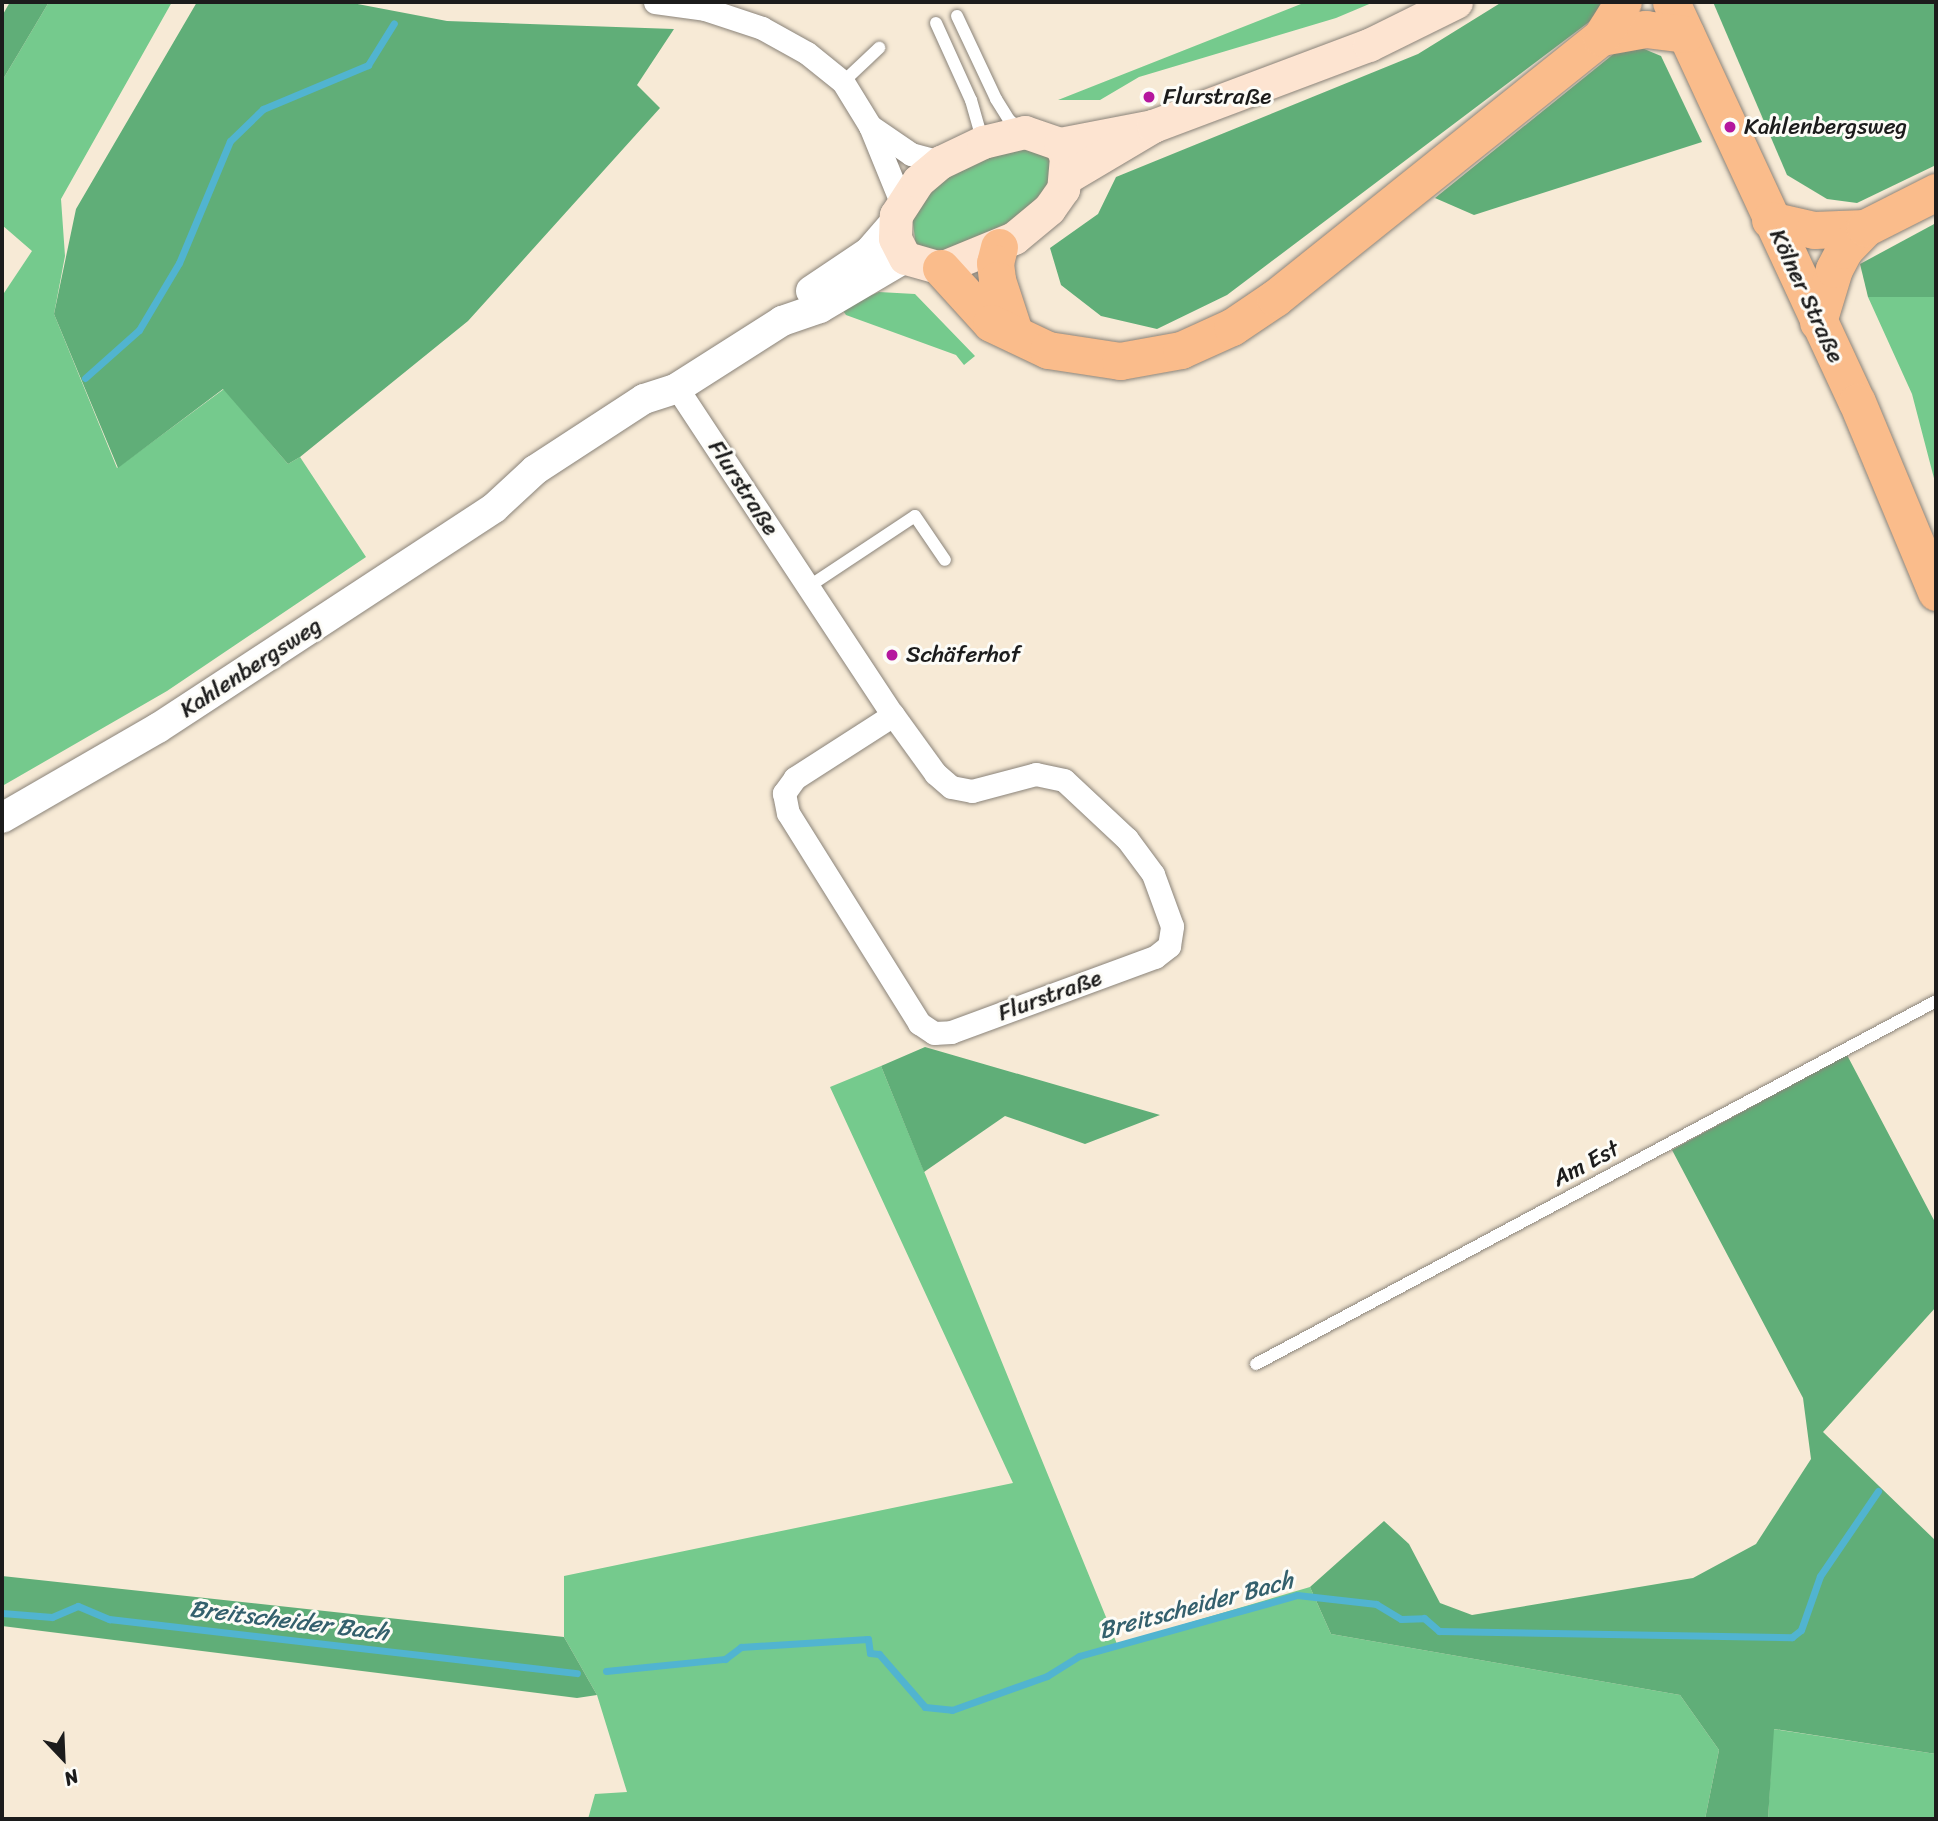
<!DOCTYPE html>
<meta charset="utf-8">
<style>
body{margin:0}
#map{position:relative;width:1938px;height:1821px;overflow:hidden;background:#f7ead6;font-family:Sriracha,sans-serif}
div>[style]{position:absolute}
.green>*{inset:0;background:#75ca8d}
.forest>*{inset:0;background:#60ae78}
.stream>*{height:7px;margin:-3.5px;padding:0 3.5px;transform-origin:3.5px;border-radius:3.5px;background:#51b4d0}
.roads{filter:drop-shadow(0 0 2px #8a8379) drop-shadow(0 0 2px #8a8379)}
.service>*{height:12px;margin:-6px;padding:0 6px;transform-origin:6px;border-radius:6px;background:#fff}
.minor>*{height:23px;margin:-11.5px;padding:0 11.5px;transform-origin:11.5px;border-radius:11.5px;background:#fff}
.tertiary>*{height:30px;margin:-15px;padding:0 15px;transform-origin:15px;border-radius:15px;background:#fff}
.secondary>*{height:33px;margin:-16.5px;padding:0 16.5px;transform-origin:16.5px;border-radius:16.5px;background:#fde4d1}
.primary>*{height:37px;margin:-18.5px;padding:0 18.5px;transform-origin:18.5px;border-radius:18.5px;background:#fabc8b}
.dots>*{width:19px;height:19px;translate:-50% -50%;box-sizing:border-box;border:4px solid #fdfcf7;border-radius:50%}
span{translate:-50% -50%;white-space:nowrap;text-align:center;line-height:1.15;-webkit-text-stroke:6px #fdfcf7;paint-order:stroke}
.poi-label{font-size:23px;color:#1c1c1c}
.left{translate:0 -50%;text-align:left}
.street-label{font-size:23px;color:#1c1c1c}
.water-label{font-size:24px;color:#34606d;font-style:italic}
.frame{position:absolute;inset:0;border:4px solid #1c1c1c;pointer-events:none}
.north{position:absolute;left:28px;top:1723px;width:70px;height:70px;-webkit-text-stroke:5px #fdfcf7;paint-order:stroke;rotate:157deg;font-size:19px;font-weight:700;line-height:28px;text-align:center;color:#1c1c1c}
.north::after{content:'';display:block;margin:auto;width:24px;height:32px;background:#1c1c1c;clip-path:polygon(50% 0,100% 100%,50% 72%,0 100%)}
</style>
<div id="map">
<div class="green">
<div style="clip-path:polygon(49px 2px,172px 2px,61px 199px,65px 256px,54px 314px,117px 468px,224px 389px,288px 464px,300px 457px,366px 557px,167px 691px,4px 785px,2px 296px,32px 251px,2px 225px,2px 81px)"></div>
<div style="clip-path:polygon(1306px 2px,1374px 2px,1336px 18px,1139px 77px,1100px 100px,1058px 100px)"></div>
<div style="clip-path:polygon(1014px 148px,1052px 151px,1051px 183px,1013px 223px,946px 256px,916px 247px,912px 215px,927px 189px,973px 162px)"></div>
<div style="clip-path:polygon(879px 292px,915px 294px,975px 356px,964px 365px,956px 355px,846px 315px,841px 308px)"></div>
<div style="clip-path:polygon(1868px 297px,1936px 297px,1936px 486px,1912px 394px)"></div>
<div style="clip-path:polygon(881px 1066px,1117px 1644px,1310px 1587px,1331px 1634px,1680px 1695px,1719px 1750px,1705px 1819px,588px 1819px,595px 1794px,627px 1792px,597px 1695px,564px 1637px,564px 1576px,1013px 1483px,830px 1087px)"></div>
<div style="clip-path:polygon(1773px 1729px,1936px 1754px,1936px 1819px,1768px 1819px)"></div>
</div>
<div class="forest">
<div style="clip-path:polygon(10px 2px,49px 2px,2px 81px,2px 16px)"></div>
<div style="clip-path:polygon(197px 2px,347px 2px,447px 21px,674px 29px,637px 85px,660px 108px,468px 321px,300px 457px,288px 464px,223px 389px,118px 468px,54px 314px,76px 209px)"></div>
<div style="clip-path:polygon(1502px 2px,1602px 2px,1593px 19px,1227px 295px,1157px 329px,1101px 316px,1061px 285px,1050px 248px,1098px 214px,1116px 177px,1418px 54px)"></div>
<div style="clip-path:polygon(1713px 2px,1936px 2px,1936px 165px,1857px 203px,1827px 199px,1787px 175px)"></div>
<div style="clip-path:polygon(1637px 46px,1661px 56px,1702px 142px,1474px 215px,1435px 198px,1621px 48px)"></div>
<div style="clip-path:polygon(1936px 223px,1936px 297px,1868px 297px,1860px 264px)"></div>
<div style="clip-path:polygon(925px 1047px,1160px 1115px,1085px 1144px,1005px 1116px,924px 1172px,881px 1066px)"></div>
<div style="clip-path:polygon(1847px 1055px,1936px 1224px,1936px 1307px,1823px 1432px,1936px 1541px,1936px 1754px,1774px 1729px,1768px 1819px,1705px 1819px,1719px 1750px,1680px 1695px,1331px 1634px,1310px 1587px,1384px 1521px,1409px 1544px,1440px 1603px,1472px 1615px,1693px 1578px,1756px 1544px,1811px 1459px,1803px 1398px,1672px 1150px)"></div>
<div style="clip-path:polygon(2px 1576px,564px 1637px,597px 1695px,577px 1698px,2px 1626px)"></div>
</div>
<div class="stream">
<div style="left:85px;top:378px;width:72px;rotate:-41.6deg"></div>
<div style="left:139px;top:330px;width:78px;rotate:-59.2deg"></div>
<div style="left:179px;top:263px;width:132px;rotate:-67.3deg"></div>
<div style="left:230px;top:141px;width:46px;rotate:-44.1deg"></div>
<div style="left:263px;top:109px;width:114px;rotate:-22.7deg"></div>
<div style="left:368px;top:65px;width:49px;rotate:-58.2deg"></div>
<div style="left:2px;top:1613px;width:50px;rotate:4.6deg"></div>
<div style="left:52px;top:1617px;width:28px;rotate:-23deg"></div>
<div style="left:78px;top:1606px;width:34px;rotate:23deg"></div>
<div style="left:109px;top:1619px;width:471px;rotate:6.6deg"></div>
<div style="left:606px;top:1671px;width:120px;rotate:-5.8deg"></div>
<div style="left:725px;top:1659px;width:20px;rotate:-37deg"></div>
<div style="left:741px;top:1647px;width:127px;rotate:-3.6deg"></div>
<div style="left:868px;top:1639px;width:14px;rotate:82deg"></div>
<div style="left:870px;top:1653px;width:9px;rotate:6deg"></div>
<div style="left:879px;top:1654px;width:70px;rotate:49deg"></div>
<div style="left:925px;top:1707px;width:27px;rotate:6deg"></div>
<div style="left:952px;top:1710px;width:101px;rotate:-19.7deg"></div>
<div style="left:1047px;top:1676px;width:38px;rotate:-32deg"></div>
<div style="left:1079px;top:1656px;width:226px;rotate:-15.6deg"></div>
<div style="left:1297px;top:1595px;width:80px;rotate:6.5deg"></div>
<div style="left:1376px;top:1604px;width:29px;rotate:31deg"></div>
<div style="left:1401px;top:1619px;width:23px;rotate:-2deg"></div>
<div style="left:1424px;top:1618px;width:20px;rotate:41deg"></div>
<div style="left:1439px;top:1631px;width:353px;rotate:1deg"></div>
<div style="left:1792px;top:1637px;width:11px;rotate:-38deg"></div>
<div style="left:1801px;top:1630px;width:57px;rotate:-70.6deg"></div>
<div style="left:1820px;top:1576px;width:103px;rotate:-55.7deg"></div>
</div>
<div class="roads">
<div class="service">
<div style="left:957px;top:16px;width:92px;rotate:64.8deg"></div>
<div style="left:996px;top:99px;width:25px;rotate:58deg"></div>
<div style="left:1009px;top:120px;width:13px;rotate:39deg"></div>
<div style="left:936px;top:23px;width:85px;rotate:65.6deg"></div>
<div style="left:971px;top:100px;width:44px;rotate:74.1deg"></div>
<div style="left:843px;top:82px;width:50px;rotate:-43.4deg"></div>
<div style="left:808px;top:587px;width:128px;rotate:-33.6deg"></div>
<div style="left:915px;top:516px;width:53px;rotate:55.7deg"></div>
<div style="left:1256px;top:1364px;width:771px;rotate:-28.09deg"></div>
</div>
<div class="minor">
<div style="left:655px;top:2px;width:50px;rotate:8deg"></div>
<div style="left:705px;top:9px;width:60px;rotate:18.4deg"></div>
<div style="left:762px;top:28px;width:51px;rotate:29.1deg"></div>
<div style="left:807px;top:53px;width:46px;rotate:38.9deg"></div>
<div style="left:843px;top:82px;width:52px;rotate:58.5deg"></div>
<div style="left:870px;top:126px;width:82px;rotate:67.8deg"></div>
<div style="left:870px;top:126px;width:50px;rotate:34.3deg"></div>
<div style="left:911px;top:154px;width:31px;rotate:15deg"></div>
<div style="left:677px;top:388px;width:392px;rotate:56.6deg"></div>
<div style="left:893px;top:715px;width:117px;rotate:147.3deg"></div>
<div style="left:795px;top:778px;width:19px;rotate:126deg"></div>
<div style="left:784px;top:793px;width:20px;rotate:79deg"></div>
<div style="left:788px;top:813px;width:248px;rotate:58deg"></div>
<div style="left:919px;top:1023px;width:18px;rotate:34deg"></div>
<div style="left:934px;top:1033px;width:17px;rotate:-3deg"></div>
<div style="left:951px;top:1032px;width:217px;rotate:-20.2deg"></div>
<div style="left:1155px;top:957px;width:18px;rotate:-38deg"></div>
<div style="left:1169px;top:946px;width:20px;rotate:-81deg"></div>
<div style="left:1172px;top:926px;width:55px;rotate:-110.1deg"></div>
<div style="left:1153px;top:874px;width:44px;rotate:-126.6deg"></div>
<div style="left:1127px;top:839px;width:86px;rotate:-136.9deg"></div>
<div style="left:1064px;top:780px;width:29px;rotate:-168deg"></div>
<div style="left:1036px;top:774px;width:66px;rotate:165.1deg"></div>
<div style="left:972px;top:791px;width:21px;rotate:-169deg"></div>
<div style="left:951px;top:787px;width:21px;rotate:-139deg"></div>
<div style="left:935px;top:773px;width:72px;rotate:-125.9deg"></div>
</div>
<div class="tertiary">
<div style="left:811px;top:291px;width:70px;rotate:-33.9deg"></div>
<div style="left:869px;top:252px;width:37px;rotate:-49deg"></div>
<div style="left:2px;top:818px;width:180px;rotate:-30deg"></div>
<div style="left:158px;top:728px;width:402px;rotate:-33.2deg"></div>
<div style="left:494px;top:508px;width:56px;rotate:-42.8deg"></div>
<div style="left:535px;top:470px;width:130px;rotate:-33.1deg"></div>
<div style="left:644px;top:399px;width:35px;rotate:-18deg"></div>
<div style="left:677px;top:388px;width:125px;rotate:-32.5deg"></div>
<div style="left:782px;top:321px;width:40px;rotate:-18.9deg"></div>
<div style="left:820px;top:308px;width:99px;rotate:-30.5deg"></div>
</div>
<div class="secondary">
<div style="left:1060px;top:144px;width:14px;rotate:65deg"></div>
<div style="left:1066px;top:157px;width:32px;rotate:95deg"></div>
<div style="left:1063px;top:189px;width:24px;rotate:125deg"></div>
<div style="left:1049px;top:209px;width:45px;rotate:140.4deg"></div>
<div style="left:1014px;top:238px;width:79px;rotate:157.7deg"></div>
<div style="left:941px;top:268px;width:37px;rotate:-164deg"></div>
<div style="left:905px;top:258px;width:22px;rotate:-117deg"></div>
<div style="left:895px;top:238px;width:23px;rotate:-88deg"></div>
<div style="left:896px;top:215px;width:40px;rotate:-57.1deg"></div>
<div style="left:918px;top:181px;width:30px;rotate:-40deg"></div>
<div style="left:941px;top:162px;width:47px;rotate:-25.5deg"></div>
<div style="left:983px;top:142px;width:43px;rotate:-13.4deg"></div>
<div style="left:1025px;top:132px;width:37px;rotate:19deg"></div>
<div style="left:1060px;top:144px;width:95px;rotate:-11deg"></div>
<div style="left:1067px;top:177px;width:100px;rotate:-30.7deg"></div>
<div style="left:1153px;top:126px;width:231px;rotate:-20.6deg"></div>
<div style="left:1369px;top:45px;width:97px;rotate:-26.3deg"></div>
</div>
<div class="primary">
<div style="left:1671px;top:2px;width:441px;rotate:65.1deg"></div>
<div style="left:1857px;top:402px;width:206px;rotate:67.4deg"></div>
<div style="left:1601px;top:37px;width:45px;rotate:-10.3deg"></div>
<div style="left:1645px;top:29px;width:41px;rotate:7deg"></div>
<div style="left:1770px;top:220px;width:45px;rotate:12.8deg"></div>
<div style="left:1814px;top:230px;width:51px;rotate:-2.2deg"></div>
<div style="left:999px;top:247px;width:16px;rotate:104deg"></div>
<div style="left:995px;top:263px;width:17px;rotate:83deg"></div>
<div style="left:997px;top:280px;width:55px;rotate:71.9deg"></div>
<div style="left:941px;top:268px;width:74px;rotate:47.7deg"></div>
<div style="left:991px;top:323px;width:63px;rotate:25.3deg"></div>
<div style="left:1048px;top:350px;width:73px;rotate:8.7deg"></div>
<div style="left:1120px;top:361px;width:62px;rotate:-10.2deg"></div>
<div style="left:1181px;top:350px;width:56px;rotate:-24.3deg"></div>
<div style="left:1232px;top:327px;width:52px;rotate:-34deg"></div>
<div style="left:1275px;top:298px;width:418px;rotate:-38.7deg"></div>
<div style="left:1601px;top:37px;width:41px;rotate:-57.8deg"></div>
<div style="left:1818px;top:322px;width:55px;rotate:-73.2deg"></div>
<div style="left:1834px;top:269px;width:21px;rotate:-62deg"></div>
<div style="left:1844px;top:250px;width:30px;rotate:-46deg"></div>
<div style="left:1865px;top:228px;width:80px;rotate:-26.9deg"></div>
</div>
</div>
<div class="dots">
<div style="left:1149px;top:97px;background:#b5179e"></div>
<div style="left:1730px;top:127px;background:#b5179e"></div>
<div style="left:892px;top:655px;background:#b5179e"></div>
</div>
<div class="poi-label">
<span class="left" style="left:1163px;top:97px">Flurstraße</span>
<span class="left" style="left:1744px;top:127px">Kahlenbergsweg</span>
<span class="left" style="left:906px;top:655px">Schäferhof</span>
</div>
<div class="street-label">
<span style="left:1806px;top:296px;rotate:65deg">Kölner Straße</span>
<span style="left:743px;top:488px;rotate:57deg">Flurstraße</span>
<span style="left:251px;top:668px;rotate:-33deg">Kahlenbergsweg</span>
<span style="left:1050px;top:996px;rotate:-20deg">Flurstraße</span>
<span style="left:1586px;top:1164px;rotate:-28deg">Am Est</span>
</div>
<div class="water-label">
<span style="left:1196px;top:1606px;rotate:-15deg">Breitscheider Bach</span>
<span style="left:289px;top:1621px;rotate:7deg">Breitscheider Bach</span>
</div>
<div class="frame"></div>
<div class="north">N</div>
</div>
